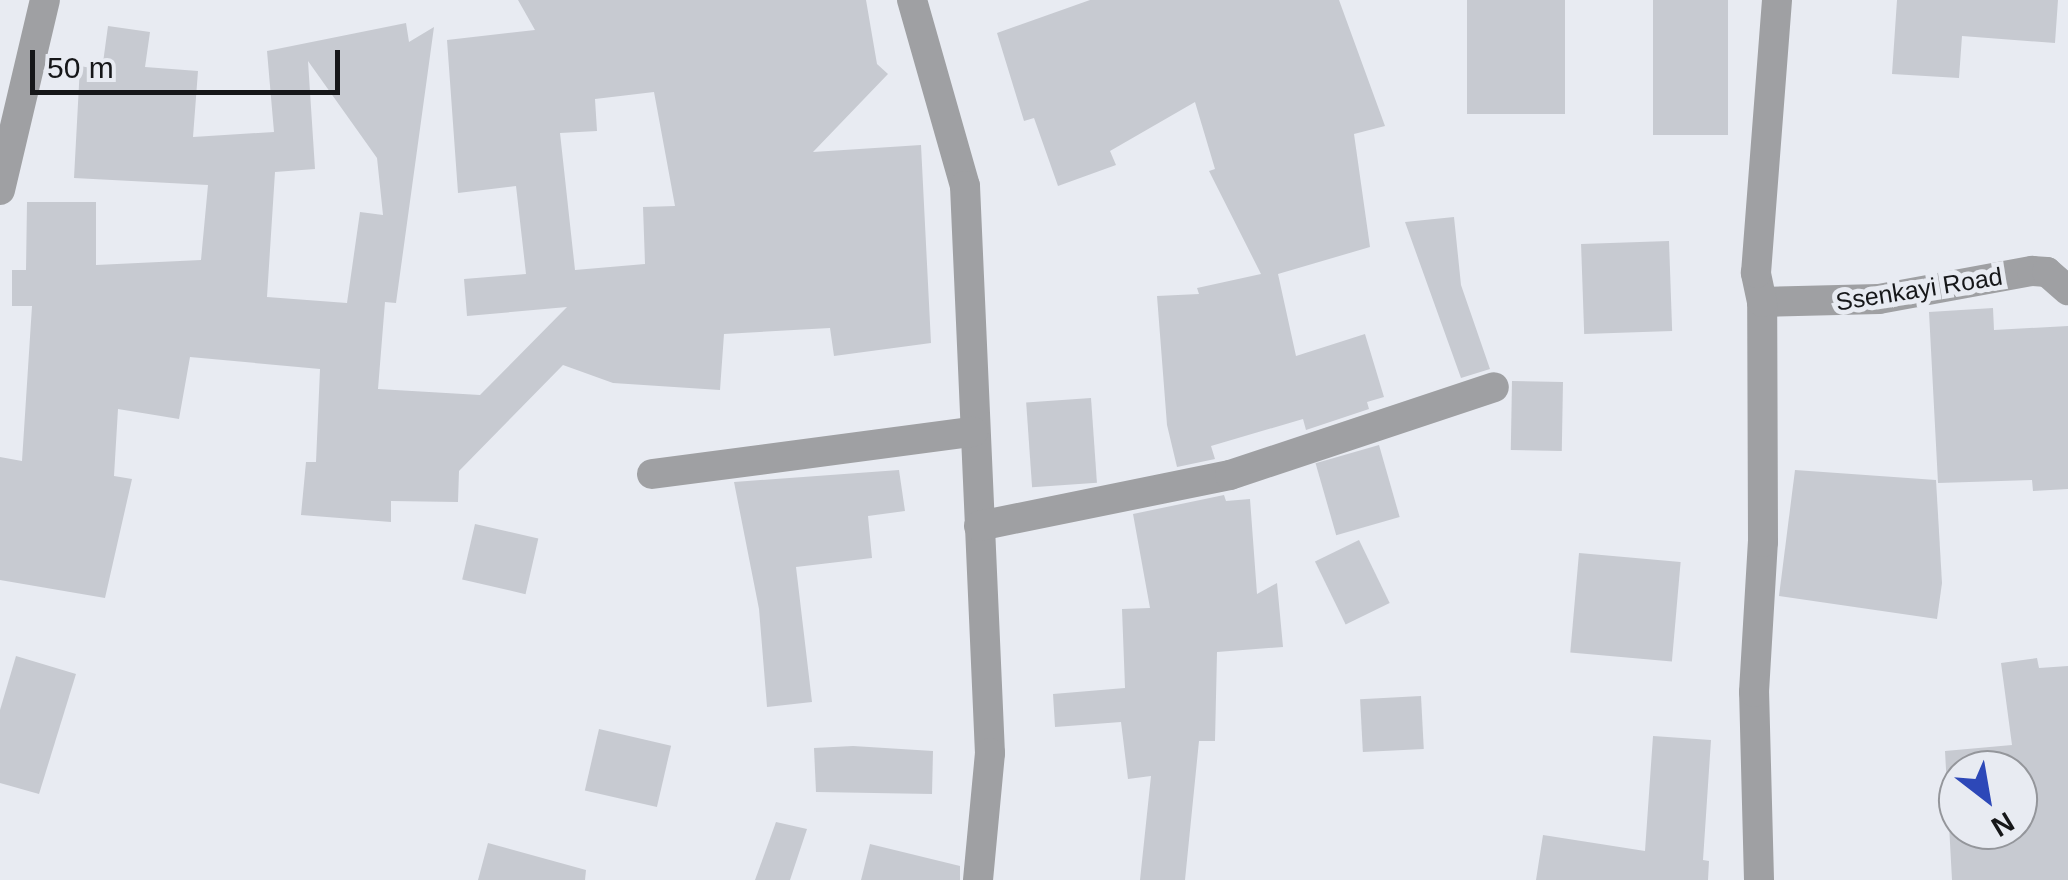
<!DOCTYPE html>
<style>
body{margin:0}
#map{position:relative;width:2068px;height:880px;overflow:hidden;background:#e8ebf2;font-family:Arial,sans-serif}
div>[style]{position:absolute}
.building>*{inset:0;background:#c7cad1;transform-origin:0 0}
.minor>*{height:30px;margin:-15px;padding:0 15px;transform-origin:15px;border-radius:15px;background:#9fa0a3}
span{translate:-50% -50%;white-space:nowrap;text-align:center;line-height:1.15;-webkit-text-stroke:10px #e8ebf2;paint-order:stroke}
.street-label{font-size:25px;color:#161719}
.north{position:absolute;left:1938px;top:750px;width:100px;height:100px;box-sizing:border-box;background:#e8ebf2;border:2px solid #94969b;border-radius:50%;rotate:149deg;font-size:28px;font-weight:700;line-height:40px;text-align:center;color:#161719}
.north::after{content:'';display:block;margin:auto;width:35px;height:45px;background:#2d48b8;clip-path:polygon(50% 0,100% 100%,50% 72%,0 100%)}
.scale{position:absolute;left:30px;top:50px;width:310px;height:45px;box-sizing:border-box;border:5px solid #161719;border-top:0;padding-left:12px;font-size:30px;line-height:35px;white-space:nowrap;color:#161719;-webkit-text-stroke:8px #e8ebf2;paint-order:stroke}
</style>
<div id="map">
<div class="building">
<div style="clip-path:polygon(evenodd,518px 0,866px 0,877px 64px,888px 74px,813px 152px,921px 145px,931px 343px,834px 356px,830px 328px,724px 334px,720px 390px,613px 383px,563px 365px,459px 471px,458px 502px,391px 501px,391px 522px,301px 515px,306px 462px,316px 462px,320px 369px,190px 357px,179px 419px,118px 409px,114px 476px,132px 479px,105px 598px,0 580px,0 457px,22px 461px,32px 306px,12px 306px,12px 270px,26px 270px,27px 202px,96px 202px,96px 265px,201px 260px,208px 185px,74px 178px,80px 66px,102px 70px,108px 26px,150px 32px,145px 67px,198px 71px,193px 137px,274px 132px,267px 51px,406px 23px,409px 42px,434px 27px,396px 303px,385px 302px,378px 389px,480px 395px,567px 307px,467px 316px,464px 279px,526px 274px,516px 186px,458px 193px,447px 40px,535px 30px,518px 0,308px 61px,377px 158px,383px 215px,360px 212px,347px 303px,267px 297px,275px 172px,315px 169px,308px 61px,518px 0,654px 92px,675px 206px,643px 207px,645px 264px,575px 270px,560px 133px,597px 131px,595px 99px,654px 92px)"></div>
<div style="clip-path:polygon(1090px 0,1339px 0,1385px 126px,1354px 134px,1370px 247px,1278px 274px,1296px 356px,1365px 334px,1384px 397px,1367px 402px,1369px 409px,1306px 430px,1303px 419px,1211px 446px,1215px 459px,1177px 467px,1167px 425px,1157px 296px,1199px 294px,1197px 288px,1261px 274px,1209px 171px,1215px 169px,1195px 102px,1110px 151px,1116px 165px,1058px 186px,1034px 118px,1024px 121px,997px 33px)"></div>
<div style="left:1467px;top:0;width:98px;height:114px"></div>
<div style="left:1653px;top:0;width:75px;height:135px"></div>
<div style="clip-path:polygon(1897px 0,2058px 0,2055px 43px,1962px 36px,1959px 78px,1892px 74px)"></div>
<div style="clip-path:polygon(1454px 217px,1461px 285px,1490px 369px,1461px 378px,1405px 222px)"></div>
<div style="left:1669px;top:241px;width:90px;height:88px;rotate:88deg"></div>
<div style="clip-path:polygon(1993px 308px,1994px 330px,2068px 326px,2068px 489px,2033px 491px,2032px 480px,1938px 483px,1929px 312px)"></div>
<div style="left:1512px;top:381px;width:51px;height:69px;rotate:1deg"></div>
<div style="left:1091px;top:398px;width:85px;height:65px;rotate:86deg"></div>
<div style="left:1379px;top:445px;width:75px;height:66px;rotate:74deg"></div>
<div style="clip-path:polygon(899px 470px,905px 511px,868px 516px,872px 558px,796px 567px,812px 702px,767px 707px,759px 609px,734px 482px)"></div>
<div style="clip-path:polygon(1795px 470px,1936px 480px,1942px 583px,1937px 619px,1779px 596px)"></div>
<div style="clip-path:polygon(1224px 495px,1226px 501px,1250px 499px,1257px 594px,1277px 583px,1283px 647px,1217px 652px,1215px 741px,1199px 741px,1185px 880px,1140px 880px,1151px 776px,1128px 779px,1121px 722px,1055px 727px,1053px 694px,1125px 688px,1122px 609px,1150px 608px,1133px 514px)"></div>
<div style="left:475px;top:524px;width:65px;height:57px;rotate:13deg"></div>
<div style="left:1359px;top:540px;width:70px;height:49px;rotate:64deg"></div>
<div style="left:1579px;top:553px;width:102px;height:100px;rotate:5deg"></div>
<div style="clip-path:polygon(16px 656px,76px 674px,39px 794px,0 783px,0 710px)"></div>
<div style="clip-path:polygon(evenodd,2037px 658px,2039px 668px,2068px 666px,2068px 880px,1952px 880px,1945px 751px,2012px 745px,2001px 663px,2037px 658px,1958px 770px,2018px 770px,2018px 830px,1958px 830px,1958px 770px)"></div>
<div style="left:1421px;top:696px;width:53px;height:61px;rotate:87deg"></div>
<div style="left:599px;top:729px;width:74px;height:63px;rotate:13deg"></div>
<div style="clip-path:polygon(1653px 736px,1711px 740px,1703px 860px,1709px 861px,1708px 880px,1536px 880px,1543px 835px,1645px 851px)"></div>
<div style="clip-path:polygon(853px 746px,933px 751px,932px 794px,816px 792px,814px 748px)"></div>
<div style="clip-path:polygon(776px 822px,807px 829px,790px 880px,755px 880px)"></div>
<div style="clip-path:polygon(488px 843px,586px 870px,585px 880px,478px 880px)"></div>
<div style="clip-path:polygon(870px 844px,960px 866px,960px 880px,861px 880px)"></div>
</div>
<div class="minor">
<div style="left:912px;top:0;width:193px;rotate:74.1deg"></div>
<div style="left:965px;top:186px;width:568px;rotate:87.48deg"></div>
<div style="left:990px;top:753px;width:128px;rotate:95.4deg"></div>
<div style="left:0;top:190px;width:195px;rotate:-76.7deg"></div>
<div style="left:1762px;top:302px;width:117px;rotate:-1.5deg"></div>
<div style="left:1879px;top:299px;width:156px;rotate:-10.4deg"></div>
<div style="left:2032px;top:271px;width:15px;rotate:4deg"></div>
<div style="left:2047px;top:272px;width:28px;rotate:41deg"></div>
<div style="left:652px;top:474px;width:324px;rotate:-7.5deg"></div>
<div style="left:979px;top:526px;width:256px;rotate:-11.5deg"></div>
<div style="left:1230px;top:475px;width:278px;rotate:-18.4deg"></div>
<div style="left:1759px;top:880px;width:188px;rotate:-91.5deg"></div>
<div style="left:1754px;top:692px;width:150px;rotate:-86.6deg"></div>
<div style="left:1763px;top:542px;width:240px;rotate:-90.2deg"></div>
<div style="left:1762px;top:302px;width:30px;rotate:-102deg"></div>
<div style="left:1756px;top:273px;width:274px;rotate:-85.6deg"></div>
</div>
<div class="street-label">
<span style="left:1919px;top:289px;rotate:-9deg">Ssenkayi Road</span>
</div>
<div class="north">N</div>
<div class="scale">50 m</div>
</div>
